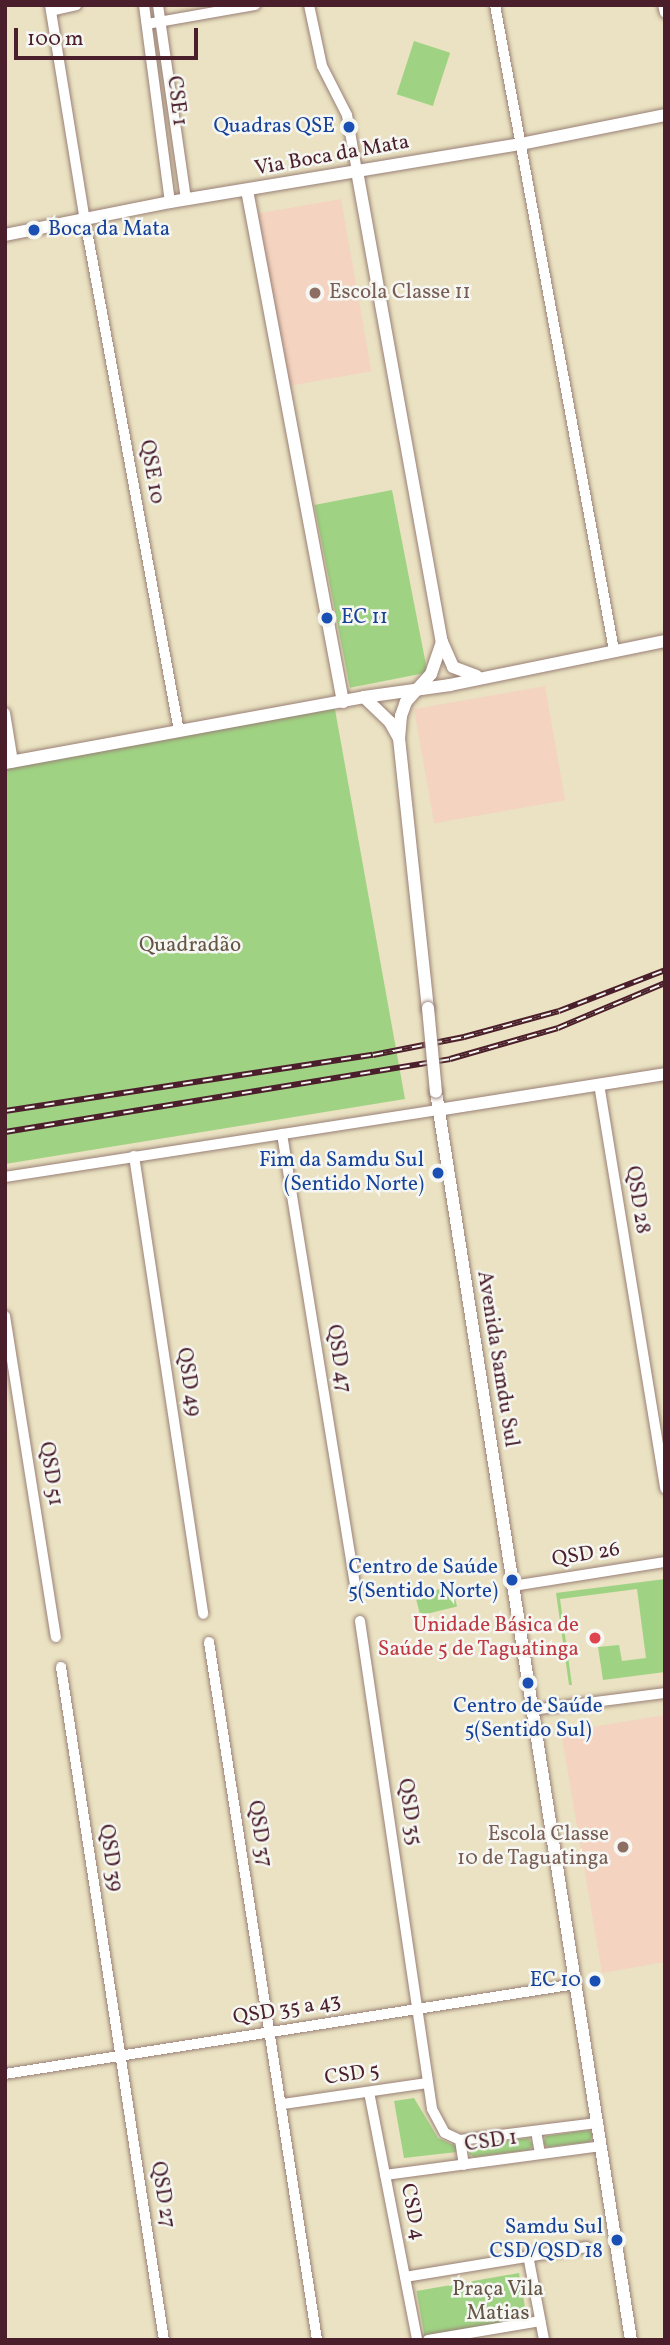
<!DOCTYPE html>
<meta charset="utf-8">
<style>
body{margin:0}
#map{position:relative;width:670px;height:2345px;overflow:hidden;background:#eae2c2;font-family:Vollkorn,serif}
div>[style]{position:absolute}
.built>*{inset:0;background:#f4d3c0;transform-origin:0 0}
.green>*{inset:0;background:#9fd383;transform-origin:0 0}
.roads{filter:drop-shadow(0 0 2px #9a8076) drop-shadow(0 0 2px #9a8076)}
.minor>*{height:10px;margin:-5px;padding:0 5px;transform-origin:5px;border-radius:5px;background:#fff}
.tertiary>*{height:12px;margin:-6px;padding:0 6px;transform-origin:6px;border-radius:6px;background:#fff}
.rail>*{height:6px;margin-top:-3px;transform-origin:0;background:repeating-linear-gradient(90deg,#f6f6f2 0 10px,#4a1f2b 0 20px);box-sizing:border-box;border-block:2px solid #4a1f2b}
.bridges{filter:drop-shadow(0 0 2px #9a8076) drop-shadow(0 0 2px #9a8076)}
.tertiary-bridge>*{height:12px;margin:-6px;padding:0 6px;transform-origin:6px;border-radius:6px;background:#fff}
.dots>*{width:19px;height:19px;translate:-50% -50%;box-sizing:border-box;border:4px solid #f6f6f2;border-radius:50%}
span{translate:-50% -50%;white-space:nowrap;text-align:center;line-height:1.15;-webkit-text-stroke:5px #f6f6f2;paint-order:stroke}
.street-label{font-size:21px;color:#4a1f2b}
.transit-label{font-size:21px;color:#164399}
.right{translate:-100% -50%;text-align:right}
.left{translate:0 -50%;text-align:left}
.education-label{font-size:21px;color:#785e54}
.park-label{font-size:21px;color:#645545}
.health-label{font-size:21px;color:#be3a42}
.frame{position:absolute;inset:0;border:7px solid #4a1f2b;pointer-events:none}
.scale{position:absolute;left:14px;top:28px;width:184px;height:32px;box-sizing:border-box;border:4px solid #4a1f2b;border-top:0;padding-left:9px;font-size:21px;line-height:24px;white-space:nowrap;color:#4a1f2b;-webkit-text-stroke:5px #f6f6f2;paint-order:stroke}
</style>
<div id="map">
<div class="built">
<div style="left:341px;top:199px;width:175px;height:84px;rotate:80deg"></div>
<div style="left:545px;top:686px;width:116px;height:133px;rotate:80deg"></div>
<div style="clip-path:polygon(665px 1715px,665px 1962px,602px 1973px,561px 1732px)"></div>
</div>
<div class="green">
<div style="left:414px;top:41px;width:38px;height:56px;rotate:18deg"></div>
<div style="left:392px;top:490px;width:186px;height:79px;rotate:79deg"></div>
<div style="clip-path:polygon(334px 704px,405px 1099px,5px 1164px,5px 764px)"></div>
<div style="clip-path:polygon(665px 1579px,665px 1672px,603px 1680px,598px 1647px,619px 1645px,622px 1661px,646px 1658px,637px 1589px,560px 1599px,572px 1685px,569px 1685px,556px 1593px)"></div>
<div style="left:452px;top:1586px;width:21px;height:38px;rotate:76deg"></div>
<div style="clip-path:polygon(414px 2098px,438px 2138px,456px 2146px,457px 2152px,404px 2158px,394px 2101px)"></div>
<div style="clip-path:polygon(588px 2130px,593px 2134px,590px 2142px,548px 2147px,543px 2144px,546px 2136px)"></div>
<div style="clip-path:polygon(528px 2138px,533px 2145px,529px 2150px,474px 2157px,469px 2154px,472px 2146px)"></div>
<div style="left:519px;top:2273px;width:50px;height:104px;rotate:80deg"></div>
</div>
<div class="roads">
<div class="minor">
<div style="left:50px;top:5px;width:218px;rotate:80.8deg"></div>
<div style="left:85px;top:220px;width:520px;rotate:79.58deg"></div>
<div style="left:144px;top:5px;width:199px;rotate:82.5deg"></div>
<div style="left:158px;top:5px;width:197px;rotate:81.8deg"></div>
<div style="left:309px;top:5px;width:62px;rotate:78deg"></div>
<div style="left:322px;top:66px;width:55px;rotate:63deg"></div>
<div style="left:347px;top:115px;width:57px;rotate:79.9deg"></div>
<div style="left:495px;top:5px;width:656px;rotate:79.55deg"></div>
<div style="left:663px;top:5px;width:8px;rotate:76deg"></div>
<div style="left:51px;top:11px;width:26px;rotate:-13deg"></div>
<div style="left:147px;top:24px;width:110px;rotate:-10deg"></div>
<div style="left:5px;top:713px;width:50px;rotate:80.7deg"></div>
<div style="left:599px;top:1084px;width:410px;rotate:80.7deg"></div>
<div style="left:282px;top:1134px;width:463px;rotate:80.8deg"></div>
<div style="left:134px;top:1156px;width:463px;rotate:81.4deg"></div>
<div style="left:5px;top:1177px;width:438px;rotate:-8.8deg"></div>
<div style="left:5px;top:1316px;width:325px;rotate:81deg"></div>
<div style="left:513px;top:1586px;width:154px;rotate:-9deg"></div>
<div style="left:360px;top:1621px;width:493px;rotate:81.6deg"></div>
<div style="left:432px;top:2109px;width:27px;rotate:62deg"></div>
<div style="left:445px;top:2133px;width:17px;rotate:25deg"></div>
<div style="left:460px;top:2140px;width:138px;rotate:-7.1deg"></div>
<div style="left:209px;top:1642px;width:706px;rotate:81.2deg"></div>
<div style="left:61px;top:1667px;width:681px;rotate:81.3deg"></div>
<div style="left:532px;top:1710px;width:134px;rotate:-7.3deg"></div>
<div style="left:5px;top:2074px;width:578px;rotate:-8.96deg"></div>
<div style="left:369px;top:2092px;width:253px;rotate:79deg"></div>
<div style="left:283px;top:2104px;width:146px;rotate:-8.3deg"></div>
<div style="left:536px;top:2131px;width:23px;rotate:80deg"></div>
<div style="left:460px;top:2140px;width:25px;rotate:81deg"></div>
<div style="left:385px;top:2175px;width:218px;rotate:-7.6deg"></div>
<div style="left:528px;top:2255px;width:86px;rotate:79.3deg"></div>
<div style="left:405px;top:2277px;width:184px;rotate:-9.4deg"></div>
<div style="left:428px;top:2340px;width:114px;rotate:-9.6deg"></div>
</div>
<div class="tertiary">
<div style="left:357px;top:171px;width:479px;rotate:79.8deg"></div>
<div style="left:442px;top:642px;width:34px;rotate:109deg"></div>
<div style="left:431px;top:674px;width:38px;rotate:132deg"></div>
<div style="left:406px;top:702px;width:15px;rotate:110deg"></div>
<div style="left:401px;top:716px;width:22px;rotate:95deg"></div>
<div style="left:399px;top:738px;width:272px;rotate:83.9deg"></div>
<div style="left:247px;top:190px;width:521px;rotate:79.38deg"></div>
<div style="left:5px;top:235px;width:168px;rotate:-11.3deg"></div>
<div style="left:170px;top:202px;width:356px;rotate:-9.4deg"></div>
<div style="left:521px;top:144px;width:147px;rotate:-11.4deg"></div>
<div style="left:442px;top:642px;width:27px;rotate:66deg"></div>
<div style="left:453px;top:667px;width:25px;rotate:21deg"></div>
<div style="left:364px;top:697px;width:36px;rotate:44deg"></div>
<div style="left:390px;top:722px;width:18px;rotate:61deg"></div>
<div style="left:5px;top:763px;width:365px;rotate:-10.4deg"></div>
<div style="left:364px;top:697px;width:87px;rotate:-7.9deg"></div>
<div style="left:450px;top:685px;width:219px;rotate:-11.6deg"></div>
<div style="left:436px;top:1092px;width:1263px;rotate:81.12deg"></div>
<div style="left:438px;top:1110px;width:230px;rotate:-9deg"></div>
</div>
</div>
<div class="rail">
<div style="left:5px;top:1111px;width:372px;rotate:-8.7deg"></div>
<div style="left:373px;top:1055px;width:93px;rotate:-11.2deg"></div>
<div style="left:464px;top:1037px;width:98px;rotate:-15.3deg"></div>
<div style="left:559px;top:1011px;width:114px;rotate:-21.1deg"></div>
<div style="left:5px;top:1132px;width:451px;rotate:-9.3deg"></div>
<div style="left:450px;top:1059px;width:112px;rotate:-16deg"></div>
<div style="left:558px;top:1028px;width:116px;rotate:-22.8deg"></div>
</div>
<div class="bridges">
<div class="tertiary-bridge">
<div style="left:428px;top:1008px;width:84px;rotate:84.6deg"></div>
</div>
</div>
<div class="dots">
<div style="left:349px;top:127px;background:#1a4fb4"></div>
<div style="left:34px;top:230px;background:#1a4fb4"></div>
<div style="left:315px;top:293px;background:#8d6e63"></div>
<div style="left:327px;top:618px;background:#1a4fb4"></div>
<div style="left:438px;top:1173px;background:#1a4fb4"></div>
<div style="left:512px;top:1580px;background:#1a4fb4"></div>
<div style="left:595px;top:1638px;background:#e0444e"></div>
<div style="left:528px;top:1683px;background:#1a4fb4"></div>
<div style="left:623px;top:1847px;background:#8d6e63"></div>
<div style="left:595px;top:1981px;background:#1a4fb4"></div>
<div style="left:617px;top:2240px;background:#1a4fb4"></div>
</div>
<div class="street-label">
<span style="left:176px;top:101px;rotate:83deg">CSE 1</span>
<span style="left:332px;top:156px;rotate:-10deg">Via Boca da Mata</span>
<span style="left:151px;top:472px;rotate:80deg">QSE 10</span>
<span style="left:637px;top:1200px;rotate:81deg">QSD 28</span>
<span style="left:338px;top:1359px;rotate:81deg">QSD 47</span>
<span style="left:497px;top:1359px;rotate:81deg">Avenida Samdu Sul</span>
<span style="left:188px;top:1382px;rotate:81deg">QSD 49</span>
<span style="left:50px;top:1474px;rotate:81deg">QSD 51</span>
<span style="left:586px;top:1555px;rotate:-9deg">QSD 26</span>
<span style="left:409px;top:1812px;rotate:81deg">QSD 35</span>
<span style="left:259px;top:1834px;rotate:81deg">QSD 37</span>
<span style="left:110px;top:1858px;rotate:81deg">QSD 39</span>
<span style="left:287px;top:2010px;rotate:-9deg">QSD 35 a 43</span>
<span style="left:352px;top:2075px;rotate:-8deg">CSD 5</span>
<span style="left:491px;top:2142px;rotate:-8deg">CSD 1</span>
<span style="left:162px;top:2195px;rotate:81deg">QSD 27</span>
<span style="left:412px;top:2212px;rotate:79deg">CSD 4</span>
</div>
<div class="transit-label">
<span class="right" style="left:335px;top:127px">Quadras QSE</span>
<span class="left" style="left:48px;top:230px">Boca da Mata</span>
<span class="left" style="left:341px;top:618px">EC 11</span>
<span class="right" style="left:424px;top:1173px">Fim da Samdu Sul<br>(Sentido Norte)</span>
<span class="right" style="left:498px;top:1580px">Centro de Saúde<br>5(Sentido Norte)</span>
<span style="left:528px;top:1719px">Centro de Saúde<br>5(Sentido Sul)</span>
<span class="right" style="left:581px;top:1981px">EC 10</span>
<span class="right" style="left:603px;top:2240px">Samdu Sul<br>CSD/QSD 18</span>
</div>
<div class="education-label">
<span class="left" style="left:329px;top:293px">Escola Classe 11</span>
<span class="right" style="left:609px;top:1847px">Escola Classe<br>10 de Taguatinga</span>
</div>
<div class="park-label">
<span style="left:190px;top:946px">Quadradão</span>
<span style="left:498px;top:2302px">Praça Vila<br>Matias</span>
</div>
<div class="health-label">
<span class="right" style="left:579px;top:1638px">Unidade Básica de<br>Saúde 5 de Taguatinga</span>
</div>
<div class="frame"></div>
<div class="scale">100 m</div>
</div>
